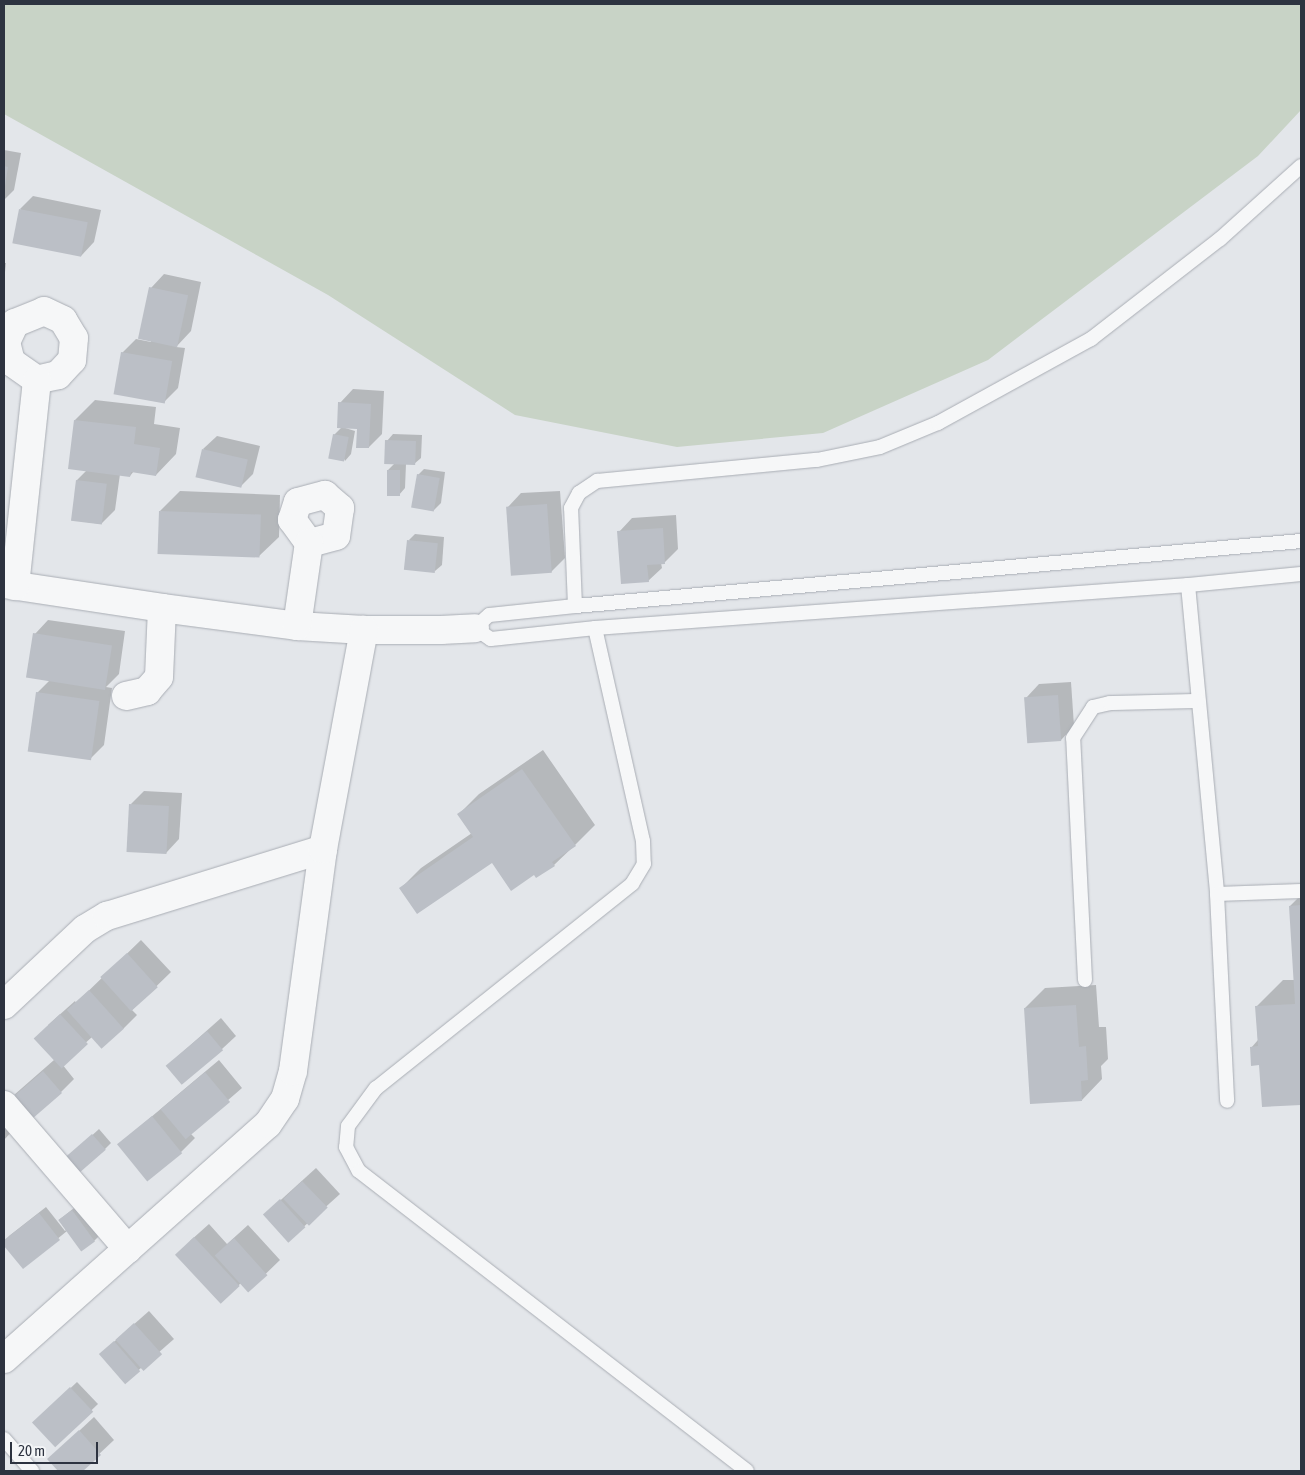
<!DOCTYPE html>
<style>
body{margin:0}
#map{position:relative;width:1305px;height:1475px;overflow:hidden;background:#e3e6ea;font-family:"Asap Condensed",sans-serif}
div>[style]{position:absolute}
.green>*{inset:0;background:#c8d3c6}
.shadow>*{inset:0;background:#0003}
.building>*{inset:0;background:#bbbfc6;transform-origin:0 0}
.roads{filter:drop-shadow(0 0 1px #a9adb4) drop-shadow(0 0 1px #a9adb4)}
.service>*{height:14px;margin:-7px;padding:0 7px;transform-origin:7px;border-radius:7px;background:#f6f7f8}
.minor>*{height:28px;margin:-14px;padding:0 14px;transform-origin:14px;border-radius:14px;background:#f6f7f8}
span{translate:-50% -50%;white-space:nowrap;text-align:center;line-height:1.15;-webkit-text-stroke:4px #f3f5f7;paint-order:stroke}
.frame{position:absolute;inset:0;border:5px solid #2d3340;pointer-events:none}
.scale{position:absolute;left:10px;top:1442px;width:88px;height:22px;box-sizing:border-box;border:2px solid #2d3340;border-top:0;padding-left:6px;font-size:15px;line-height:18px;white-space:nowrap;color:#2d3340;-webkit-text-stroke:4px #f3f5f7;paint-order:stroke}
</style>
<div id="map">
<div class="green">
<div style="clip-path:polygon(4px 4px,1301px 4px,1301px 110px,1258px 156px,988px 360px,823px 433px,677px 447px,515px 415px,328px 295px,4px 114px)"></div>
</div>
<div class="shadow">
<div style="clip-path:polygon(4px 150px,21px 153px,14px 190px,4px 200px)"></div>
<div style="clip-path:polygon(33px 196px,101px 210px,94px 242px,81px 256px,20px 209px)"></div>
<div style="clip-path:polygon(4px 263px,6px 263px,4px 281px)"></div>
<div style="clip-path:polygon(164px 274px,201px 282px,191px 331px,176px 347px,185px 348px,178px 388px,164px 402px,122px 353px,136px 339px,151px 342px,151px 288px)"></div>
<div style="clip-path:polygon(353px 389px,384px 391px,382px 434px,369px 447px,358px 428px,342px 427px,355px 431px,351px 454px,345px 461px,334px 435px,342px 427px,340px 403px)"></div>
<div style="clip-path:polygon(95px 400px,156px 407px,154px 424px,180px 428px,176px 454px,156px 475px,134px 471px,130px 476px,120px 474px,115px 510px,101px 524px,72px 520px,77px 480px,87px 470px,75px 420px)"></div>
<div style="clip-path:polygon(393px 434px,422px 435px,421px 458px,414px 464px,406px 464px,405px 488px,399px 495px,388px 470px,395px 463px,387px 441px)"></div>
<div style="clip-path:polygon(217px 436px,260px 446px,253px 474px,240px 487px,203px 449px)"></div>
<div style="clip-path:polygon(424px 469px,445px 472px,441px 503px,434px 510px,418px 475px)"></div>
<div style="clip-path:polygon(180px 491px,280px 495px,279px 537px,258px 557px,160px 511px)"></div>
<div style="clip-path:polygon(560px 491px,565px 558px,551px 572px,508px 507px,521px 493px)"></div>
<div style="clip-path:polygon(676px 515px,678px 549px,665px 562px,661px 563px,662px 568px,648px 581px,619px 532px,632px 518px)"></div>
<div style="clip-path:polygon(415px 534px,444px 537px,442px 565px,435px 571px,409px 540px)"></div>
<div style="clip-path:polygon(48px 620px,125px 631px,119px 674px,106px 687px,112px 688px,104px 745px,90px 759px,37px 693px,50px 680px,35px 634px)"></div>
<div style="clip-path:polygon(1071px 682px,1074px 726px,1061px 740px,1026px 698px,1039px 684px)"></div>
<div style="clip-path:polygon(543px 750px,595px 825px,575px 845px,554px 865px,534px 873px,492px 861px,401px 888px,421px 868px,472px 833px,459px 814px,479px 794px)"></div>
<div style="clip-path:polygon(144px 791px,182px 793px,179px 839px,166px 853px,131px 804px)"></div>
<div style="clip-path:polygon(1301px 895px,1301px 1104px,1263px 1106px,1260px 1064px,1251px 1048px,1258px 1040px,1256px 1007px,1283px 980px,1295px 980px,1290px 906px)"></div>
<div style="clip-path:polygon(141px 940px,171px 972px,132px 1010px,137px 1015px,123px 1029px,92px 1037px,62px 1064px,74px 1079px,61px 1092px,14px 1095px,54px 1060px,48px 1025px,75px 1001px,76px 1003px)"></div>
<div style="clip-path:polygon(1096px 985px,1099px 1027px,1106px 1027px,1108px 1059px,1101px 1066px,1102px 1079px,1082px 1100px,1025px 1008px,1045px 988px)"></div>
<div style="clip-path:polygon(221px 1018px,236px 1036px,222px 1049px,167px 1066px)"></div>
<div style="clip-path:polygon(219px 1060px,242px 1088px,190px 1133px,195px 1138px,181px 1152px,147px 1179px,119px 1144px)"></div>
<div style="clip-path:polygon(4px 1117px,14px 1129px,4px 1140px)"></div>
<div style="clip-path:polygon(99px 1129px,111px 1143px,105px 1149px,75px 1151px)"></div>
<div style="clip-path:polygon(316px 1168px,340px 1194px,289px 1240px,272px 1208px)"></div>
<div style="clip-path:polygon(79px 1204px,100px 1235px,94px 1241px,67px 1231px,23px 1267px,4px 1244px,9px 1236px,46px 1207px,65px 1231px,66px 1230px,59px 1220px)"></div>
<div style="clip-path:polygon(209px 1224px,227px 1244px,248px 1225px,280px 1260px,248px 1291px,241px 1283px,220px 1302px,190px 1241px)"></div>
<div style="clip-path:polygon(149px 1311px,174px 1339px,125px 1382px,107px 1348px)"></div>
<div style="clip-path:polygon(77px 1382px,98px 1404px,56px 1444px,41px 1416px)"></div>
<div style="clip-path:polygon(94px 1417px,114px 1440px,81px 1471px,60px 1471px,49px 1459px)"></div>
</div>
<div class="building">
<div style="clip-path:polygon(4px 166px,8px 167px,5px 186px,4px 186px)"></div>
<div style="left:19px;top:209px;width:70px;height:35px;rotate:11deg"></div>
<div style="left:149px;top:287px;width:40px;height:53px;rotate:12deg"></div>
<div style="left:121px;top:352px;width:52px;height:43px;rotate:10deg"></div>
<div style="clip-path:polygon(338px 402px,371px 404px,369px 448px,356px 448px,357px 429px,337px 428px)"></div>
<div style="clip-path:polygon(74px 420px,136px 427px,134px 444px,160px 448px,156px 476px,131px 472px,130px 477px,68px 469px)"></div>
<div style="left:333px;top:434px;width:16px;height:25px;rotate:11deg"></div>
<div style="left:385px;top:440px;width:31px;height:24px;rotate:2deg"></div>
<div style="left:202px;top:449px;width:47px;height:29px;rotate:13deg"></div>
<div style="left:387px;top:470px;width:13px;height:26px"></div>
<div style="left:417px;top:474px;width:23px;height:34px;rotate:10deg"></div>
<div style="left:76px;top:480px;width:31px;height:41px;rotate:7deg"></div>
<div style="left:547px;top:504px;width:69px;height:41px;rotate:86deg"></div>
<div style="left:159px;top:511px;width:102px;height:43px;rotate:2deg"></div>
<div style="clip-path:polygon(663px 528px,665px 564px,647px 565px,649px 582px,621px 584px,617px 531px)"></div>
<div style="left:407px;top:540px;width:31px;height:30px;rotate:6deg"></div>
<div style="left:33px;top:633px;width:80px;height:45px;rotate:9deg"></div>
<div style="left:36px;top:692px;width:64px;height:60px;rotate:8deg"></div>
<div style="left:1058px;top:695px;width:46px;height:34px;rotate:86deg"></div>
<div style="clip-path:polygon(522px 769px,576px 846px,552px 862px,555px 866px,536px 878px,534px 875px,511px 891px,492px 863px,417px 914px,399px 888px,473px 837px,457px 814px)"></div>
<div style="left:129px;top:804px;width:40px;height:48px;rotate:3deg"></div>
<div style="clip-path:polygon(1301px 905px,1301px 1105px,1262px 1107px,1259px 1065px,1251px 1066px,1250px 1047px,1258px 1046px,1255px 1006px,1295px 1004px,1289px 906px)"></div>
<div style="left:127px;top:953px;width:46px;height:36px;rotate:48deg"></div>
<div style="left:89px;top:990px;width:52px;height:30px;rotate:48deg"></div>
<div style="clip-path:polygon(1076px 1005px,1079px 1047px,1086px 1046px,1088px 1080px,1081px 1081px,1082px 1101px,1030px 1104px,1024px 1008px)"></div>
<div style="left:60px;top:1014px;width:41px;height:36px;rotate:47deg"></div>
<div style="left:207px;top:1031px;width:25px;height:54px;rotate:50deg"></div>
<div style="left:43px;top:1071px;width:29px;height:39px;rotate:49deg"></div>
<div style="left:205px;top:1072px;width:39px;height:58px;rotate:50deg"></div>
<div style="left:152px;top:1116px;width:48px;height:45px;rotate:51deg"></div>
<div style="left:92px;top:1134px;width:21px;height:35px;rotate:49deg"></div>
<div style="left:302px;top:1181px;width:37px;height:26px;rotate:46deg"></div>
<div style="left:280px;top:1199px;width:38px;height:23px;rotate:48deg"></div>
<div style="left:72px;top:1210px;width:39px;height:17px;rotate:54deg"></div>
<div style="clip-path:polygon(39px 1213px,60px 1240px,23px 1269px,4px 1246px,4px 1240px)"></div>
<div style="left:194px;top:1237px;width:67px;height:26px;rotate:47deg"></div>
<div style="left:234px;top:1238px;width:50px;height:26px;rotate:48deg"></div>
<div style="left:134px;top:1323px;width:42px;height:25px;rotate:48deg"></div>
<div style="left:114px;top:1341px;width:40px;height:20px;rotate:49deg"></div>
<div style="left:70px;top:1387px;width:34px;height:52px;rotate:47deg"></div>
<div style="clip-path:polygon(79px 1430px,101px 1455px,83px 1471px,58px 1471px,47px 1459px)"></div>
</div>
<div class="roads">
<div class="service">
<div style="left:1301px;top:541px;width:729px;rotate:174.88deg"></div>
<div style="left:575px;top:606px;width:86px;rotate:174deg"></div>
<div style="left:489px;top:615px;width:19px;rotate:137deg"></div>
<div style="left:475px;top:628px;width:19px;rotate:35deg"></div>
<div style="left:491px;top:639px;width:105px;rotate:-6deg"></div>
<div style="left:595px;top:628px;width:595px;rotate:-4.15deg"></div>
<div style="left:1188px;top:585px;width:114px;rotate:-5.6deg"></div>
<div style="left:1188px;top:585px;width:310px;rotate:84.6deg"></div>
<div style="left:1217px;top:894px;width:207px;rotate:87.2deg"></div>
<div style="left:575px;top:606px;width:98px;rotate:-92.3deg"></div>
<div style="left:571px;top:508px;width:17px;rotate:-62deg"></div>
<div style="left:579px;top:493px;width:22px;rotate:-34deg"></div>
<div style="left:597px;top:481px;width:221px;rotate:-5.5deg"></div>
<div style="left:817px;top:460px;width:64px;rotate:-11.7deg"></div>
<div style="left:880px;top:447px;width:63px;rotate:-22.5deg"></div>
<div style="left:938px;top:423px;width:175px;rotate:-28.8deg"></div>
<div style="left:1091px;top:339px;width:163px;rotate:-37.8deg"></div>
<div style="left:1220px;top:239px;width:109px;rotate:-42deg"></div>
<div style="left:595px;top:628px;width:218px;rotate:77.3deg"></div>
<div style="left:643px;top:841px;width:23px;rotate:88deg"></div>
<div style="left:644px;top:864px;width:23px;rotate:121deg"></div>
<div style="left:632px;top:884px;width:327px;rotate:141.4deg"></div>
<div style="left:376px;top:1088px;width:47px;rotate:126.4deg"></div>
<div style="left:348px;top:1126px;width:21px;rotate:95deg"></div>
<div style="left:346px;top:1147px;width:27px;rotate:62deg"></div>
<div style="left:359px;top:1171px;width:490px;rotate:37.7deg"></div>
<div style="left:1217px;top:894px;width:84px;rotate:-2deg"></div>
<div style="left:1085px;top:980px;width:242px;rotate:-92.8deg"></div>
<div style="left:1073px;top:738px;width:37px;rotate:-57deg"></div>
<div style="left:1093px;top:707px;width:17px;rotate:-13deg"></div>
<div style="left:1110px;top:703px;width:88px;rotate:-1.3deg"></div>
<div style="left:4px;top:1439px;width:43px;rotate:48.8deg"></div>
</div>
<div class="minor">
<div style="left:44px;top:311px;width:21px;rotate:25deg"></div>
<div style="left:63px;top:320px;width:21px;rotate:59deg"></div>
<div style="left:74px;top:338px;width:22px;rotate:95deg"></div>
<div style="left:72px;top:360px;width:21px;rotate:133deg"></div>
<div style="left:58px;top:375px;width:22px;rotate:167deg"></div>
<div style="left:37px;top:380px;width:32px;rotate:-145deg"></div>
<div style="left:11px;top:362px;width:21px;rotate:-104deg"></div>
<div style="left:6px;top:342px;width:21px;rotate:-65deg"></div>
<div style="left:15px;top:323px;width:31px;rotate:-22deg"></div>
<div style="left:325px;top:495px;width:20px;rotate:41deg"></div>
<div style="left:340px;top:508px;width:28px;rotate:98deg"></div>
<div style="left:336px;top:536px;width:28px;rotate:165deg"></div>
<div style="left:309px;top:543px;width:29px;rotate:-126deg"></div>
<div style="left:292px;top:520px;width:19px;rotate:-72deg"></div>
<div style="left:298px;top:502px;width:28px;rotate:-15deg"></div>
<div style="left:4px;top:584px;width:160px;rotate:8.6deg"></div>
<div style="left:162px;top:608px;width:136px;rotate:7.6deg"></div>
<div style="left:297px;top:626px;width:67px;rotate:3.4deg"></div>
<div style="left:364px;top:630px;width:77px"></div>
<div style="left:441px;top:630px;width:34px;rotate:-3deg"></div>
<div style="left:15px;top:586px;width:207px;rotate:-83.9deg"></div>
<div style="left:297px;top:626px;width:84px;rotate:-81.8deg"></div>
<div style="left:126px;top:696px;width:22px;rotate:-13deg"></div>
<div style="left:147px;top:691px;width:18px;rotate:-49deg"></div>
<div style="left:159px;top:677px;width:69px;rotate:-87.5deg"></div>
<div style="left:4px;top:1005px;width:111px;rotate:-43.2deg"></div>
<div style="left:85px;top:929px;width:26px;rotate:-31deg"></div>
<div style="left:107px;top:916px;width:226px;rotate:-17.2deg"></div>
<div style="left:4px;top:1105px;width:190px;rotate:49.3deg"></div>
<div style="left:4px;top:1359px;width:353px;rotate:-41.7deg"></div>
<div style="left:268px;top:1124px;width:30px;rotate:-56deg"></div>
<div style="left:285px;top:1099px;width:29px;rotate:-74deg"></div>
<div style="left:293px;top:1071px;width:224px;rotate:-82.3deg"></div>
<div style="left:323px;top:849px;width:223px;rotate:-79.4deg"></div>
</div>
</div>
<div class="frame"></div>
<div class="scale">20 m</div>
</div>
